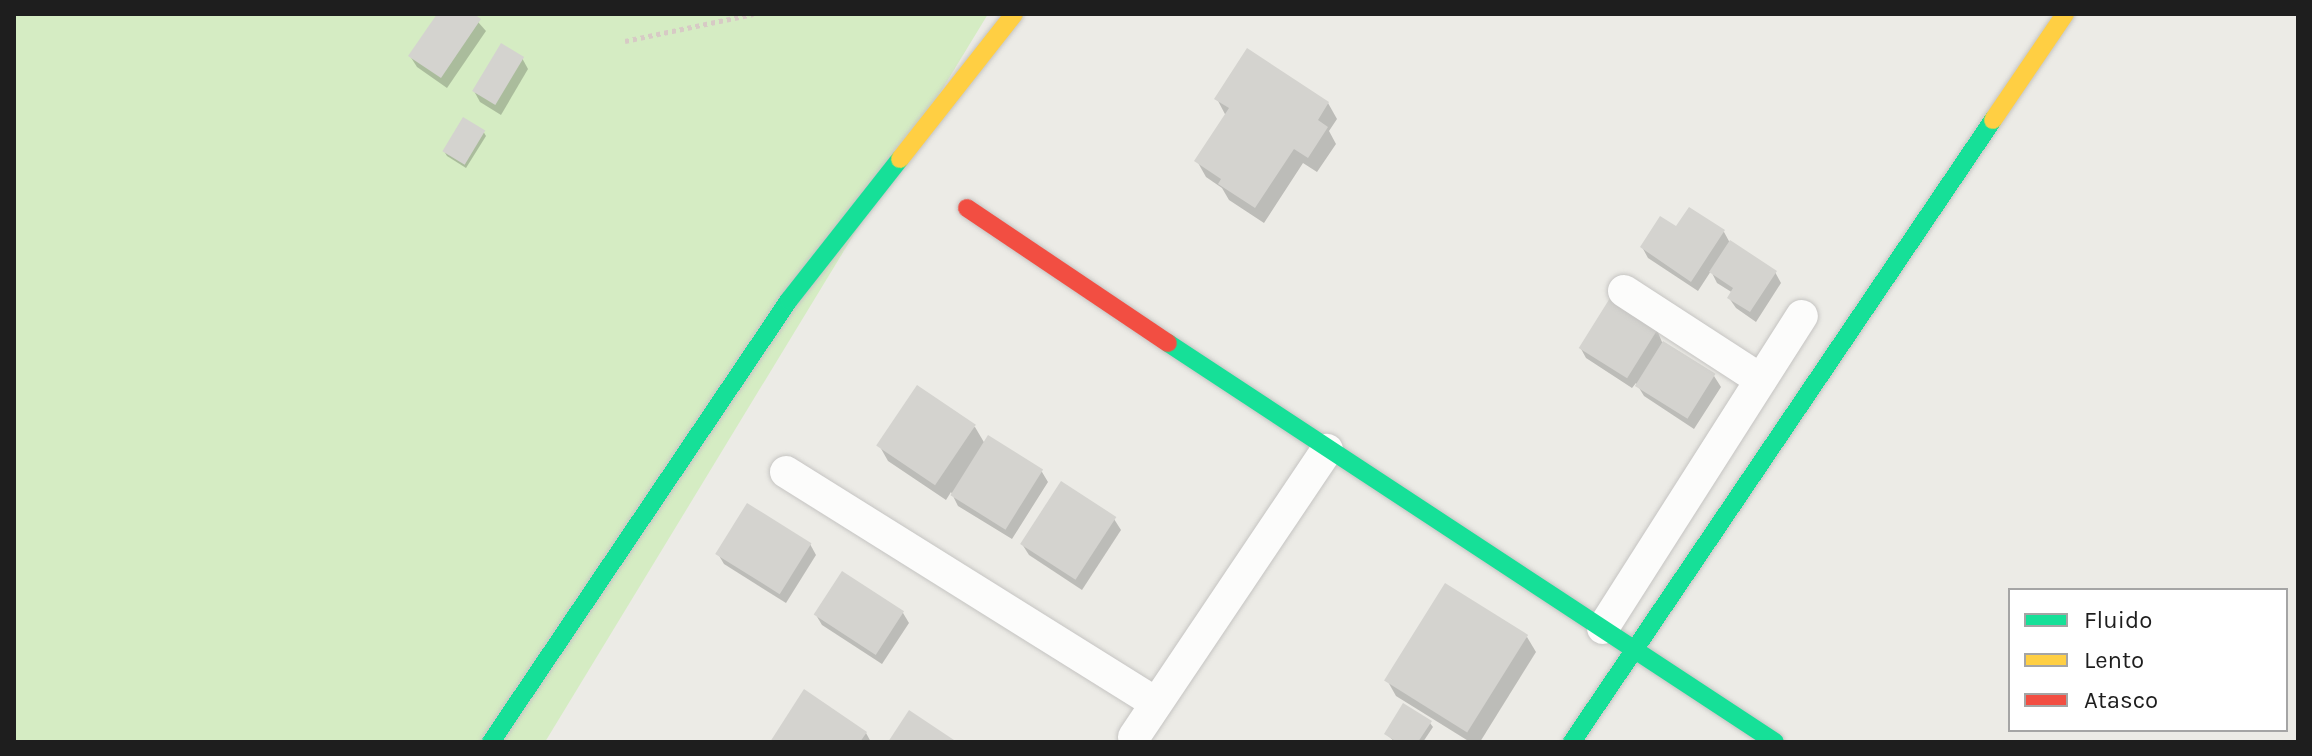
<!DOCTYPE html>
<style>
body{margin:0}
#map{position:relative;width:2312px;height:756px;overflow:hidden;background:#ecebe6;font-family:Karla,sans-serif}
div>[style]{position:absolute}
.grass>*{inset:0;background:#d5ecc3}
.shadow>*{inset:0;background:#0003}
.building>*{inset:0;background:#d4d3cf;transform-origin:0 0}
.path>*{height:5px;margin-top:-2.5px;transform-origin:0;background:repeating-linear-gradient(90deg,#d7cac5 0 4px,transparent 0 8px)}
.roads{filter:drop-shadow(0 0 2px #c5c4c2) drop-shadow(0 0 2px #c5c4c2)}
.street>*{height:32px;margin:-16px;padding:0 16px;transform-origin:16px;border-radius:16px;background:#fcfcfb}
.fast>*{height:18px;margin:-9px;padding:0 9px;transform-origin:9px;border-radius:9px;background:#16e098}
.slow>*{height:18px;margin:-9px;padding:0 9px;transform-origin:9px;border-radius:9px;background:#ffcf43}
.jam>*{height:18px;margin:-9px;padding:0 9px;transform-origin:9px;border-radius:9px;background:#f24e42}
span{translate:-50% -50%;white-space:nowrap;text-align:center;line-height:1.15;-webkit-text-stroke:8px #fff;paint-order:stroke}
.frame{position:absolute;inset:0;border:16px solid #1e1e1e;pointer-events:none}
.legend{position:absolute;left:2008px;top:588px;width:280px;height:144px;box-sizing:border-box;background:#fff;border:2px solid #a5a5a5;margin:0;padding:10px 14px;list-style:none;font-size:24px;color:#1e1e1e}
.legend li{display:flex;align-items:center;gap:16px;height:40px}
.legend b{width:40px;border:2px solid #a5a5a5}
</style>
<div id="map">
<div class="grass">
<div style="clip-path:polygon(14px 14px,988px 14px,545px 742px,14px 742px)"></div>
</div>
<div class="shadow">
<div style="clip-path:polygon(439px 14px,471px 14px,486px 31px,447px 88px,417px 67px,410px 56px)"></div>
<div style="clip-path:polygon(522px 58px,528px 69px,501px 115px,480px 102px,474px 91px)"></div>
<div style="clip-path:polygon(1217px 99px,1328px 103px,1337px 119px,1329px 131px,1336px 144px,1317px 172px,1303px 163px,1264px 223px,1229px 200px,1222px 188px,1206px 177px,1197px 161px,1226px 116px)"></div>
<div style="clip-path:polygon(483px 131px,486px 136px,466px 168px,447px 156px,444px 151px)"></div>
<div style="clip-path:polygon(1677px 229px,1724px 232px,1730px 243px,1775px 272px,1781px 283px,1756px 322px,1736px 308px,1729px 298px,1733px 293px,1717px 283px,1711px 271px,1698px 291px,1648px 258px,1642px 247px)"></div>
<div style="clip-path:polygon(1657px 330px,1662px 342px,1714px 376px,1721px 387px,1694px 429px,1644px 396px,1636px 383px,1632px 388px,1586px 358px,1580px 347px)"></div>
<div style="clip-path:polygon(975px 427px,985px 444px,989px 438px,1042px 472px,1048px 482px,1012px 539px,958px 506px,951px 492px,946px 500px,888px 461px,879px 445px)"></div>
<div style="clip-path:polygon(1114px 519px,1121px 530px,1082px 590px,1029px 555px,1022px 544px)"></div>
<div style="clip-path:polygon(810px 544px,816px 555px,786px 603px,724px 564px,718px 554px)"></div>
<div style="clip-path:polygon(903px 613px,909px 623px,882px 664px,822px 625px,816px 615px)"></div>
<div style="clip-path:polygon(1527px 637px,1536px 652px,1480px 742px,1470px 742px,1396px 696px,1387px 680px)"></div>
<div style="clip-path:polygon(1430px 723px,1433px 727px,1423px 742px,1395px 742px,1386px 734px)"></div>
<div style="clip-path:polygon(866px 733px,871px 742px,772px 742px)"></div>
</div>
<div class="building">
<div style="clip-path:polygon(437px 14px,474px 14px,481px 19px,441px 78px,408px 56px)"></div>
<div style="left:501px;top:43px;width:27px;height:56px;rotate:31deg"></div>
<div style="clip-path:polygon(1247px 48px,1329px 102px,1318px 120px,1328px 127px,1308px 158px,1294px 149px,1255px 208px,1218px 184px,1221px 179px,1194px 161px,1229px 108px,1214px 99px)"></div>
<div style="left:463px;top:117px;width:26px;height:40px;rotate:31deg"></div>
<div style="clip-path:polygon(1689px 207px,1725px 230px,1691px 282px,1640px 247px,1660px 216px,1676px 226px)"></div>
<div style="clip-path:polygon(1730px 240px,1777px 271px,1750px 312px,1727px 298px,1733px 288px,1709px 272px)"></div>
<div style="left:1610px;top:298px;width:57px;height:59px;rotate:32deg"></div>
<div style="left:1663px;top:341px;width:62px;height:53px;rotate:32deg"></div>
<div style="left:917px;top:385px;width:71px;height:73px;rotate:34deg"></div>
<div style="left:988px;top:435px;width:65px;height:71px;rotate:32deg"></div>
<div style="left:1061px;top:481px;width:66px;height:75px;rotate:33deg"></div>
<div style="left:747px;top:503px;width:76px;height:60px;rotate:32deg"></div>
<div style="left:842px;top:571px;width:74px;height:52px;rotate:33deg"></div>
<div style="left:1445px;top:583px;width:98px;height:115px;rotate:32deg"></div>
<div style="clip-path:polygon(804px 689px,867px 732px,860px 742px,770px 742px)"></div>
<div style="clip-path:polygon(1403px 703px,1432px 721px,1418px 742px,1397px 742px,1384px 734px)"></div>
<div style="clip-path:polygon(909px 710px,957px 742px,888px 742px)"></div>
</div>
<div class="path">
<div style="left:625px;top:41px;width:131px;rotate:-11.9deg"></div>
</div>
<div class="roads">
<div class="street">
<div style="left:1624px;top:291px;width:163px;rotate:33deg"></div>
<div style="left:786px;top:472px;width:436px;rotate:32deg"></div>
<div style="left:1603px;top:628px;width:370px;rotate:-57.5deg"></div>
<div style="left:1134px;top:737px;width:346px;rotate:-56.1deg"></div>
</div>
<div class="fast">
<div style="left:1168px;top:343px;width:726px;rotate:33.32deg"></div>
<div style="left:491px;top:742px;width:533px;rotate:-56.01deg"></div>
<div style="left:789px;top:300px;width:179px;rotate:-51.8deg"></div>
<div style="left:1572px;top:742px;width:751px;rotate:-55.91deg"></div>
</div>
<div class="slow">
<div style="left:1993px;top:120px;width:128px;rotate:-55.8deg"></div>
<div style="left:900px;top:159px;width:184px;rotate:-51.8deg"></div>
</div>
<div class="jam">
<div style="left:967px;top:208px;width:242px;rotate:33.9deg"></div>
</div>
</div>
<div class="frame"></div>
<ul class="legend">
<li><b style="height:10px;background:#16e098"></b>Fluido</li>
<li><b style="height:10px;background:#ffcf43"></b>Lento</li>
<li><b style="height:10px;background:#f24e42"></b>Atasco</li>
</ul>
</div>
